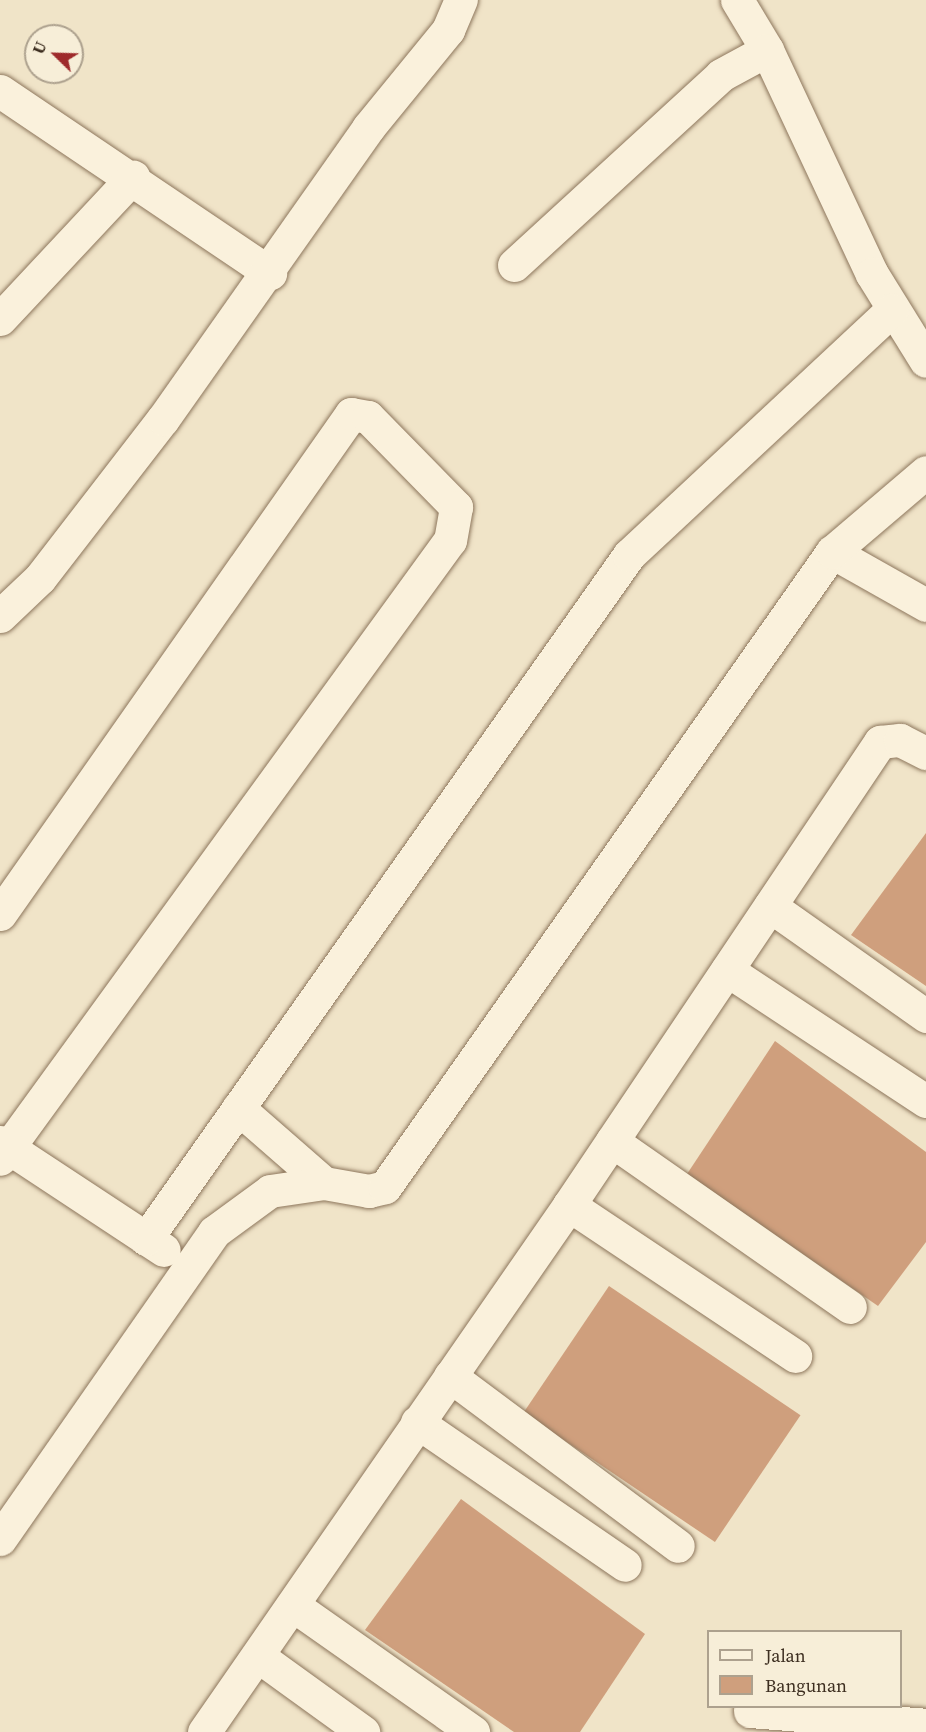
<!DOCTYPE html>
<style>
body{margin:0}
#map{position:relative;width:926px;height:1732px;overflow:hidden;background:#f0e4c8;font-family:"Source Serif 4",serif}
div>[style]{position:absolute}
.building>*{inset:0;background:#cf9f7d;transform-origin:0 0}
.roads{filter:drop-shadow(0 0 2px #8d765c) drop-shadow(0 0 2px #8d765c)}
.minor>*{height:33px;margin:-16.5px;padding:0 16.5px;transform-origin:16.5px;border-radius:16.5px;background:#faf1dc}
span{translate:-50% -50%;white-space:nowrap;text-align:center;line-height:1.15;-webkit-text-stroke:5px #f7eed8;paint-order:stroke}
.legend{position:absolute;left:707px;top:1630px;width:195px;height:78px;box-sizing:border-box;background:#f7eed8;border:2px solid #ada18e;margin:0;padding:8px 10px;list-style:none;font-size:18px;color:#3d2e20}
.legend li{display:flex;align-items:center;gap:12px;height:30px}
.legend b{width:30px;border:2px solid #ada18e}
.north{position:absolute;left:24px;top:24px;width:60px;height:60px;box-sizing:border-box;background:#f7eed8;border:2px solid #ada18e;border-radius:50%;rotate:293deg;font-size:16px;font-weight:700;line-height:24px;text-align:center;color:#3d2e20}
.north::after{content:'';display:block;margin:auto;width:21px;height:27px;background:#9e2a2b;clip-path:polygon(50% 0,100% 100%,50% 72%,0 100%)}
</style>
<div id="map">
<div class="building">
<div style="clip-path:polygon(926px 833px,926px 986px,851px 935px)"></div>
<div style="clip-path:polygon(775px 1041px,926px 1152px,926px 1242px,878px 1306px,687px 1174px)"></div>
<div style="left:609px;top:1286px;width:231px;height:153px;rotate:34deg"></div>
<div style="clip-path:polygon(461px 1499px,645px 1634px,580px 1732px,514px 1732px,365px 1630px)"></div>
</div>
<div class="roads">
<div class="minor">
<div style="left:737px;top:0;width:58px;rotate:59deg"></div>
<div style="left:767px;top:50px;width:247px;rotate:64.9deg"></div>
<div style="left:872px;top:274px;width:102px;rotate:58.2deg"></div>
<div style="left:0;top:91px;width:326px;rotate:34deg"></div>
<div style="left:514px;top:265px;width:281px;rotate:-42.5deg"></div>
<div style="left:721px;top:75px;width:52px;rotate:-28.5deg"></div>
<div style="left:0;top:319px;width:195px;rotate:-46.9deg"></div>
<div style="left:832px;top:552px;width:108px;rotate:29.4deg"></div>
<div style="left:0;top:616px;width:55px;rotate:-43.5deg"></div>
<div style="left:40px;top:578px;width:201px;rotate:-52.3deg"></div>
<div style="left:163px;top:419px;width:356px;rotate:-54.8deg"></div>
<div style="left:368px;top:128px;width:127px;rotate:-50.8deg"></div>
<div style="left:448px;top:30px;width:33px;rotate:-67deg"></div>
<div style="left:770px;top:906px;width:191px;rotate:35.2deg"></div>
<div style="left:0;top:914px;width:611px;rotate:-54.93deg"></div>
<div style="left:351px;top:414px;width:17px;rotate:10deg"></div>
<div style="left:368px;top:417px;width:126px;rotate:45.6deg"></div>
<div style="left:456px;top:507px;width:34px;rotate:100deg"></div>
<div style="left:450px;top:540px;width:765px;rotate:126.02deg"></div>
<div style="left:727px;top:970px;width:238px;rotate:33.4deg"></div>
<div style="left:238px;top:1108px;width:114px;rotate:41.1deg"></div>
<div style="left:612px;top:1141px;width:290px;rotate:34.9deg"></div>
<div style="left:0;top:1142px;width:196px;rotate:33.4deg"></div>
<div style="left:569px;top:1205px;width:272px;rotate:33.7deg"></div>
<div style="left:146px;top:1239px;width:837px;rotate:-54.77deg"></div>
<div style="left:629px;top:555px;width:359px;rotate:-43deg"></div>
<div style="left:450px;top:1376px;width:284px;rotate:36.7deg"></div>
<div style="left:417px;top:1422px;width:252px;rotate:34.5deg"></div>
<div style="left:0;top:1539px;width:374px;rotate:-55.1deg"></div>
<div style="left:214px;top:1232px;width:69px;rotate:-36.2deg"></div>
<div style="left:270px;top:1191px;width:55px;rotate:-8.4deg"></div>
<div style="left:324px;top:1183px;width:46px;rotate:10.1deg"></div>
<div style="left:369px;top:1191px;width:16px;rotate:-14deg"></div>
<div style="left:385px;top:1187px;width:777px;rotate:-54.86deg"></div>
<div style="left:832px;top:552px;width:123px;rotate:-40.4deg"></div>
<div style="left:294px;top:1606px;width:219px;rotate:35.1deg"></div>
<div style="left:258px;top:1656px;width:130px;rotate:35.9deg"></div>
<div style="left:750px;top:1711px;width:177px;rotate:4.5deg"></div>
<div style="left:204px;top:1732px;width:641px;rotate:-55.29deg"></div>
<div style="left:569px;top:1205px;width:558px;rotate:-56.11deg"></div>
<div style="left:880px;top:742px;width:20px;rotate:-6deg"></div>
<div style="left:900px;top:740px;width:29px;rotate:27deg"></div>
</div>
</div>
<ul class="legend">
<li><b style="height:8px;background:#faf1dc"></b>Jalan</li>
<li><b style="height:16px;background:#cf9f7d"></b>Bangunan</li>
</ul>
<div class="north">U</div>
</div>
